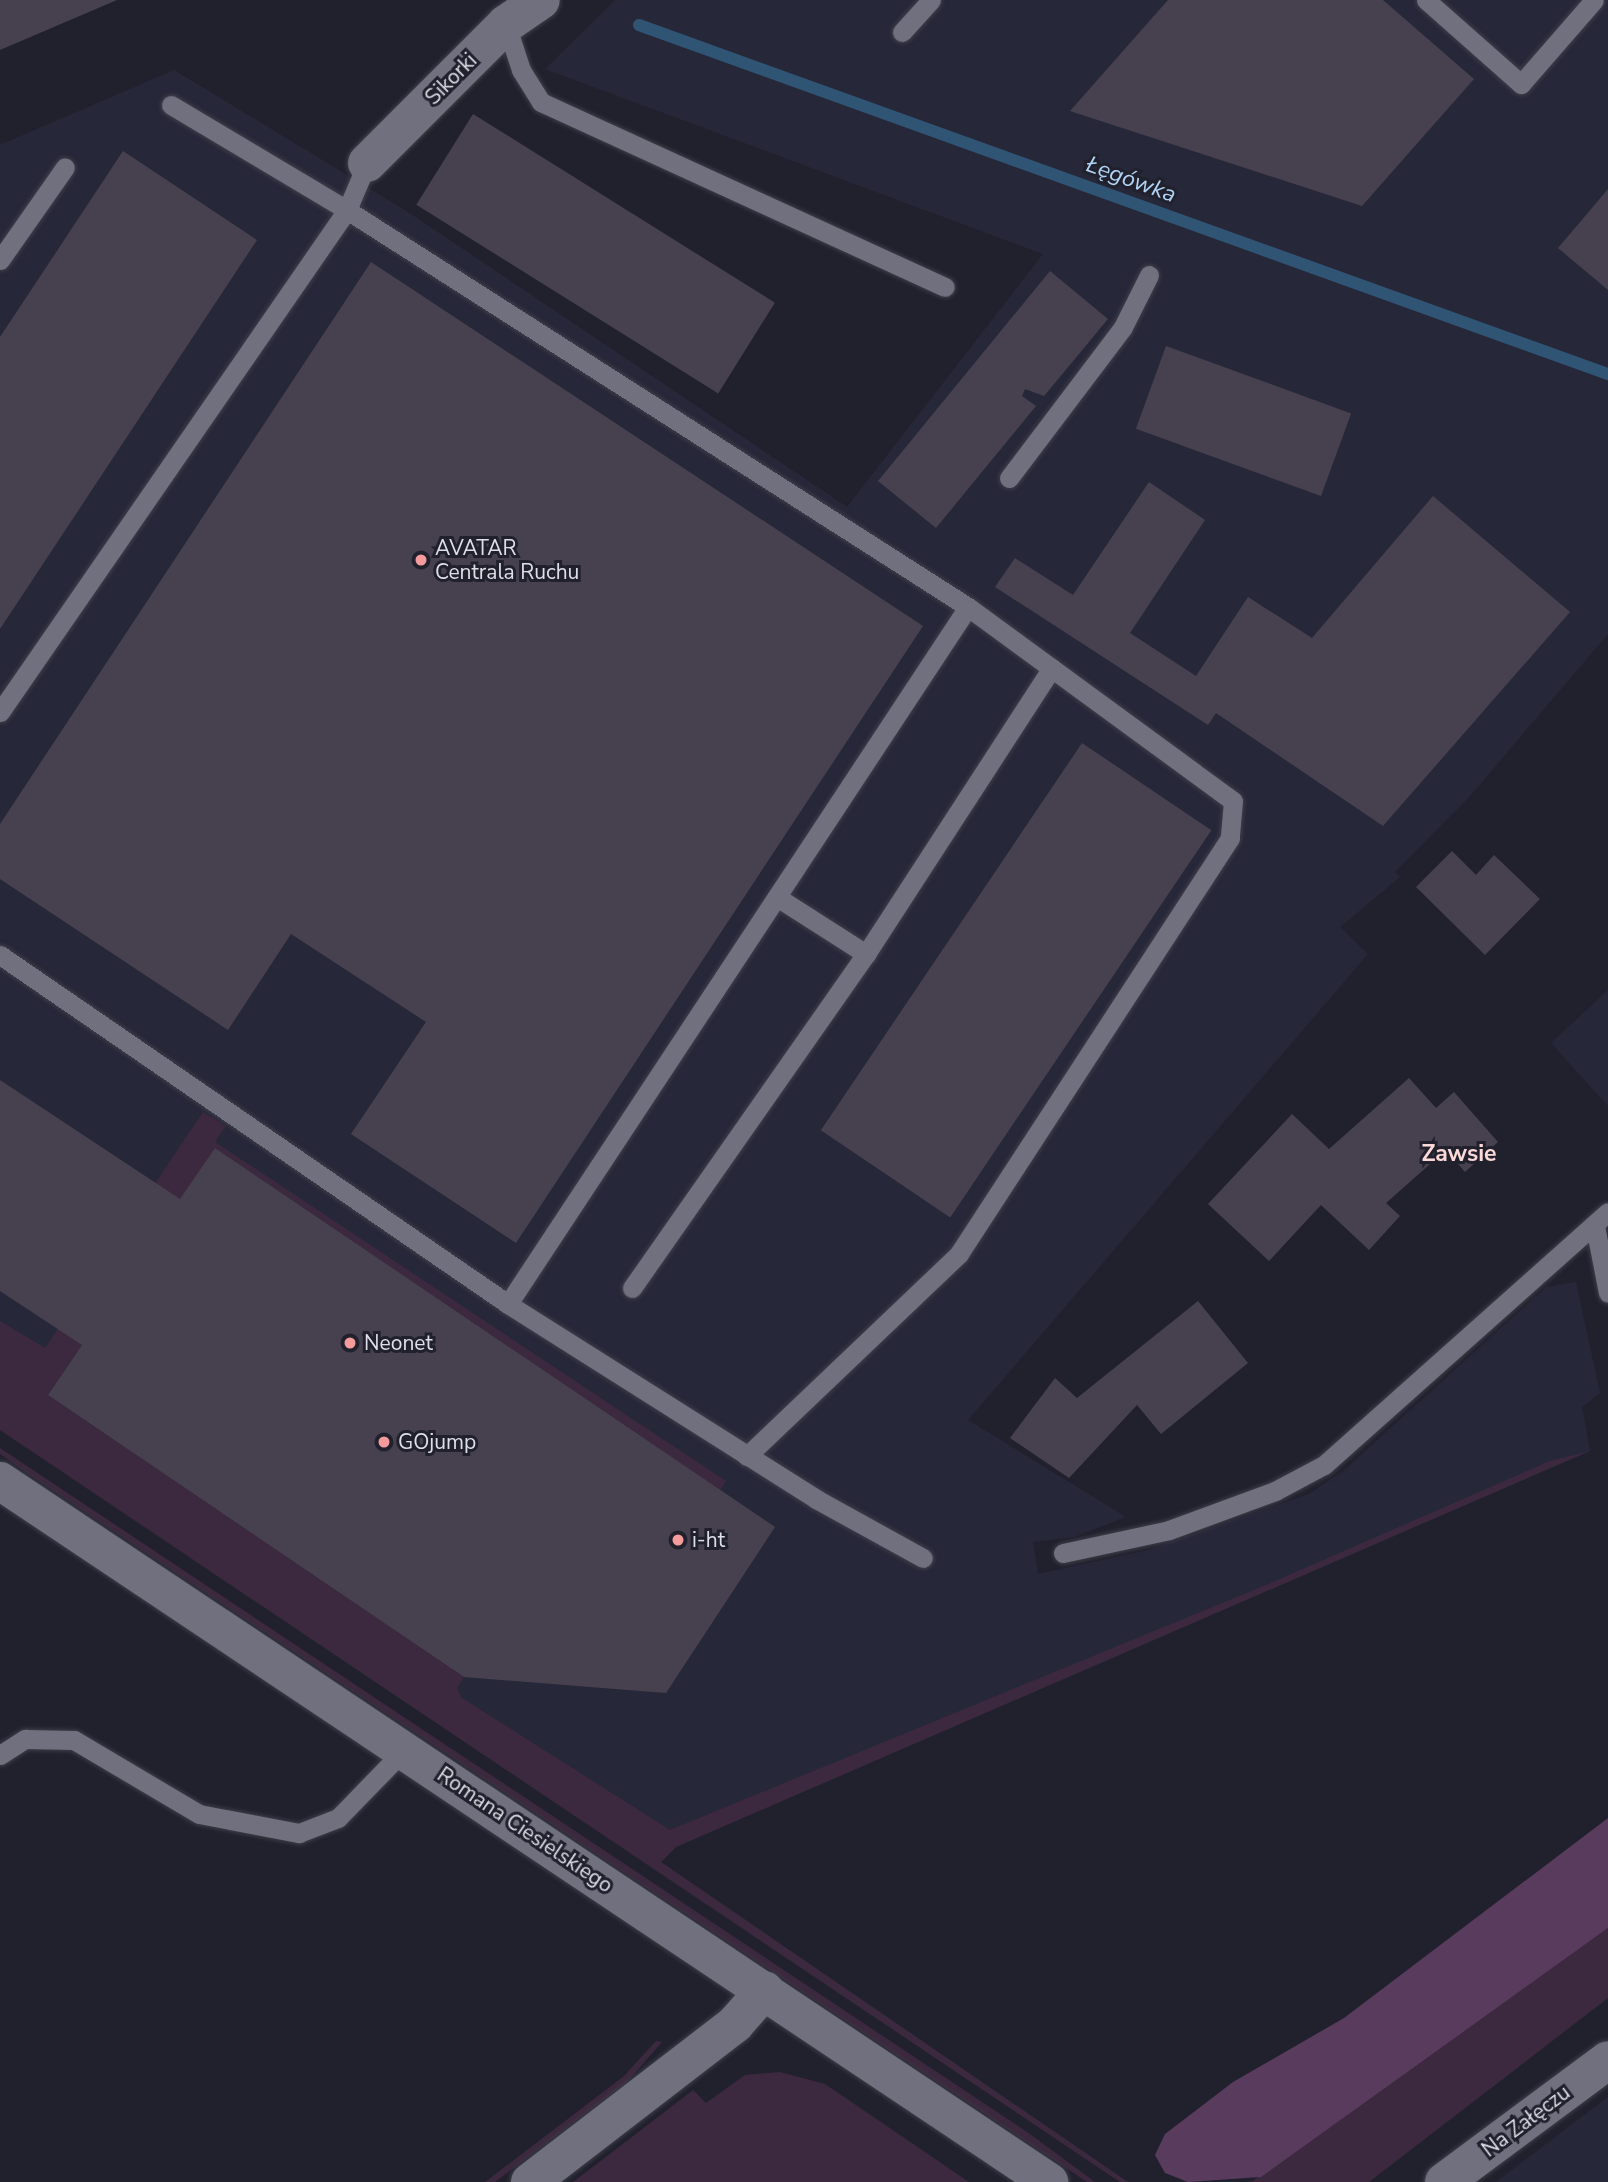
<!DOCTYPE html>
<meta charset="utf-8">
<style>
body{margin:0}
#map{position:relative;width:1608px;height:2182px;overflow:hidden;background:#21212e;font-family:"Nunito Sans",sans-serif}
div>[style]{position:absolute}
.built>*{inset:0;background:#27273a}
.green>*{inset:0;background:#3d293f}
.forest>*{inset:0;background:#593b5d}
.stream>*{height:12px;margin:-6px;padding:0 6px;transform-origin:6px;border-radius:6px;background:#2f5474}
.building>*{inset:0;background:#47414f;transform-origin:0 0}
.roads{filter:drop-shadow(0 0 2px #3e3e48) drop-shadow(0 0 2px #3e3e48)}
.lane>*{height:19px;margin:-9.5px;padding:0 9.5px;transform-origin:9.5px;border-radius:9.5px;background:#70707f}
.street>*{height:38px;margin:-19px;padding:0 19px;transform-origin:19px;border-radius:19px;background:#70707f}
.dots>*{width:19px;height:19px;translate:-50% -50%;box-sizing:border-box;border:4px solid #21212e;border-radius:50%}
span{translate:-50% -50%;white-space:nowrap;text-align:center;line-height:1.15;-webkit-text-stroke:6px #21212e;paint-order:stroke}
.street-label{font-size:21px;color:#dedfe8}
.poi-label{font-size:21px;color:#dedfe8}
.left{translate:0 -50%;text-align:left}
.water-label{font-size:23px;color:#b1d4f5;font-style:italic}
.neighbourhood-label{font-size:23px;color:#fcd9d8;font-weight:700}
</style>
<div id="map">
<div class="built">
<div style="clip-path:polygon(615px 0,1608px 0,1608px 634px,1470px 796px,1395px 872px,1400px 877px,1340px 927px,1368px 954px,968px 1420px,1126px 1517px,1074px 1537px,1033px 1542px,1038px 1574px,1148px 1550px,1309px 1494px,1343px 1471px,1546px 1287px,1576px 1282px,1600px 1393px,1582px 1407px,1590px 1451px,676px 1847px,0 1406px,0 145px,174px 70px,408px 212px,847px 507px,1043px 254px,545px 69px)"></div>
<div style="clip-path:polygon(1608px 990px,1608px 1106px,1551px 1043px)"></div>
<div style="clip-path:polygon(1608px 2097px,1608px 2182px,1496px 2182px)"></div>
</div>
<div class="green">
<div style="clip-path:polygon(203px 1112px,226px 1126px,215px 1142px,726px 1481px,720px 1490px,215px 1148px,48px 1395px,464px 1677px,457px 1688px,462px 1698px,670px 1830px,1266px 1585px,1550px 1461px,1590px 1451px,676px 1847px,661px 1862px,1128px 2182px,1120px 2182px,0 1430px,0 1321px,45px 1348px)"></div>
<div style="clip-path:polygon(0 1448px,1030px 2134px,1095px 2182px,1087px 2182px,27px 1473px,0 1454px)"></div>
<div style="clip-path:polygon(1608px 1928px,1608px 1998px,1369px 2182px,1251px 2182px)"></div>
<div style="clip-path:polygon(656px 2041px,662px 2042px,627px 2082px,495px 2182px,485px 2182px,624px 2076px)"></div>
<div style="clip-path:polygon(780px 2072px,825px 2084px,969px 2182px,573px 2182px,693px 2090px,706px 2103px,745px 2075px)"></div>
</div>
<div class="forest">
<div style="clip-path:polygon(1608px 1818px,1608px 1928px,1261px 2177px,1188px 2182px,1165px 2173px,1155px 2155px,1165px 2134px,1233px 2082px,1344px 2018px)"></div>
</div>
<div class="stream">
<div style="left:639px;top:25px;width:1030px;rotate:19.81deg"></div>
</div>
<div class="building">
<div style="clip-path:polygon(0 0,117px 0,0 50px)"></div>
<div style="clip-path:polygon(1168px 0,1383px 0,1474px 79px,1362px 206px,1070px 111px)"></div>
<div style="left:473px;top:114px;width:356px;height:107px;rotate:32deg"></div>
<div style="clip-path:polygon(123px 151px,257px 240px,0 629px,0 337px)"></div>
<div style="clip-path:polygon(1608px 189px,1608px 290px,1558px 248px)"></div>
<div style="clip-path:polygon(371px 262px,923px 626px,516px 1243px,351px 1134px,426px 1022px,291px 934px,228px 1030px,0 879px,0 824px)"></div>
<div style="clip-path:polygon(1050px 271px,1108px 319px,1044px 396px,1025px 389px,1022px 396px,1036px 406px,936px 528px,878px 481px)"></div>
<div style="left:1166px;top:346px;width:197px;height:88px;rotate:20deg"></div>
<div style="clip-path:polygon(1149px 482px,1205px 520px,1130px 633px,1196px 676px,1248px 597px,1312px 638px,1433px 496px,1570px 612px,1383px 826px,1216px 713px,1208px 725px,995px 587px,1015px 558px,1073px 595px)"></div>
<div style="left:1082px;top:743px;width:156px;height:467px;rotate:34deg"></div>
<div style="clip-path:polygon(1452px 851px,1476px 875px,1494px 855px,1540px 899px,1485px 955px,1416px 887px)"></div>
<div style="clip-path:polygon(1409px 1078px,1436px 1108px,1454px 1092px,1498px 1142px,1465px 1172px,1446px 1150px,1386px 1203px,1400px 1216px,1369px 1250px,1321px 1205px,1269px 1261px,1208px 1204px,1292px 1114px,1329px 1149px)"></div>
<div style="clip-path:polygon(0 1080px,180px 1199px,215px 1148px,775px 1527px,666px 1693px,464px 1677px,48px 1395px,82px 1345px,0 1291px)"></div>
<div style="clip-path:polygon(1198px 1301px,1248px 1363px,1161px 1434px,1137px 1405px,1069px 1478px,1010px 1438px,1055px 1378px,1077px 1398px)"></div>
</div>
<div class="roads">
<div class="lane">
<div style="left:1426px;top:0;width:127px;rotate:41.5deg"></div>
<div style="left:1521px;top:84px;width:111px;rotate:-49deg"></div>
<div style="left:506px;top:24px;width:48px;rotate:71.9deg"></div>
<div style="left:521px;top:70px;width:38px;rotate:58deg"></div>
<div style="left:541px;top:102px;width:444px;rotate:24.6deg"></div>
<div style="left:902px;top:32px;width:43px;rotate:-47.8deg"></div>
<div style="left:171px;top:105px;width:205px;rotate:30.8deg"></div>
<div style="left:347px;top:210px;width:737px;rotate:32.59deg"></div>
<div style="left:968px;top:607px;width:328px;rotate:36.2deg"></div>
<div style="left:1233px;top:801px;width:37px;rotate:95deg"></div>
<div style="left:1230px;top:838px;width:496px;rotate:123.1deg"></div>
<div style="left:959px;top:1254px;width:293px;rotate:136.4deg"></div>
<div style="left:0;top:260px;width:113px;rotate:-55deg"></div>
<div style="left:1009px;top:478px;width:189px;rotate:-52.9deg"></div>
<div style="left:1123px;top:327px;width:58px;rotate:-63.4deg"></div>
<div style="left:0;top:712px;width:610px;rotate:-55.35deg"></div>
<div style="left:347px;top:210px;width:51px;rotate:-66.9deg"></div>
<div style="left:777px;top:897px;width:106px;rotate:32.6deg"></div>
<div style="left:0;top:955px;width:616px;rotate:34.49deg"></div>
<div style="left:508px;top:1304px;width:365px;rotate:32.3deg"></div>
<div style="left:816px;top:1499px;width:122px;rotate:28.9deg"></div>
<div style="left:1595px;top:1226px;width:68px;rotate:79deg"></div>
<div style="left:632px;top:1288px;width:408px;rotate:-55deg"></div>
<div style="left:866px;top:954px;width:341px;rotate:-57deg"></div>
<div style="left:508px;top:1304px;width:835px;rotate:-56.58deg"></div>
<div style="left:1063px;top:1553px;width:108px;rotate:-12.2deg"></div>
<div style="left:1169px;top:1530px;width:113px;rotate:-20.2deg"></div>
<div style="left:1275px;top:1491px;width:55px;rotate:-28deg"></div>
<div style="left:1324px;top:1465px;width:380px;rotate:-41.7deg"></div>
<div style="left:0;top:1755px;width:30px;rotate:-33deg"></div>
<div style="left:25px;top:1739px;width:49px;rotate:1.2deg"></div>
<div style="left:74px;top:1740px;width:145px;rotate:30.6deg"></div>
<div style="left:199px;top:1814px;width:102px;rotate:10.8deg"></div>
<div style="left:299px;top:1833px;width:42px;rotate:-21deg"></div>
<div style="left:338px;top:1818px;width:96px;rotate:-45.8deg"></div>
</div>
<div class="street">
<div style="left:367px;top:163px;width:197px;rotate:-45deg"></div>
<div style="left:506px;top:24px;width:42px;rotate:-34.4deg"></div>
<div style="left:0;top:1481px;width:1262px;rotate:33.75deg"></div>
<div style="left:530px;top:2182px;width:259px;rotate:-37.6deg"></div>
<div style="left:735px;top:2024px;width:45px;rotate:-48.6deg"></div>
<div style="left:1444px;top:2182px;width:204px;rotate:-36.6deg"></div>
</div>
</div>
<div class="dots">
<div style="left:421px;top:560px;background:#f59b9b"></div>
<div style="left:350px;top:1343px;background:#f59b9b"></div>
<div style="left:384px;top:1442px;background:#f59b9b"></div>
<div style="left:678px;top:1540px;background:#f59b9b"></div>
</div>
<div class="street-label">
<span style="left:451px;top:79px;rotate:-45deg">Sikorki</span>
<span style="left:525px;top:1830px;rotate:34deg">Romana Ciesielskiego</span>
<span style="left:1526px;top:2121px;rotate:-37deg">Na Załęczu</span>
</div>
<div class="poi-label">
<span class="left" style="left:435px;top:560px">AVATAR<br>Centrala Ruchu</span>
<span class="left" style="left:364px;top:1343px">Neonet</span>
<span class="left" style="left:398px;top:1442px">GOjump</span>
<span class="left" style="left:692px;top:1540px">i-ht</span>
</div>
<div class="water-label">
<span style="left:1131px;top:180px;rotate:20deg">Łęgówka</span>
</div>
<div class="neighbourhood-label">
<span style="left:1459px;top:1154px">Zawsie</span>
</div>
</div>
